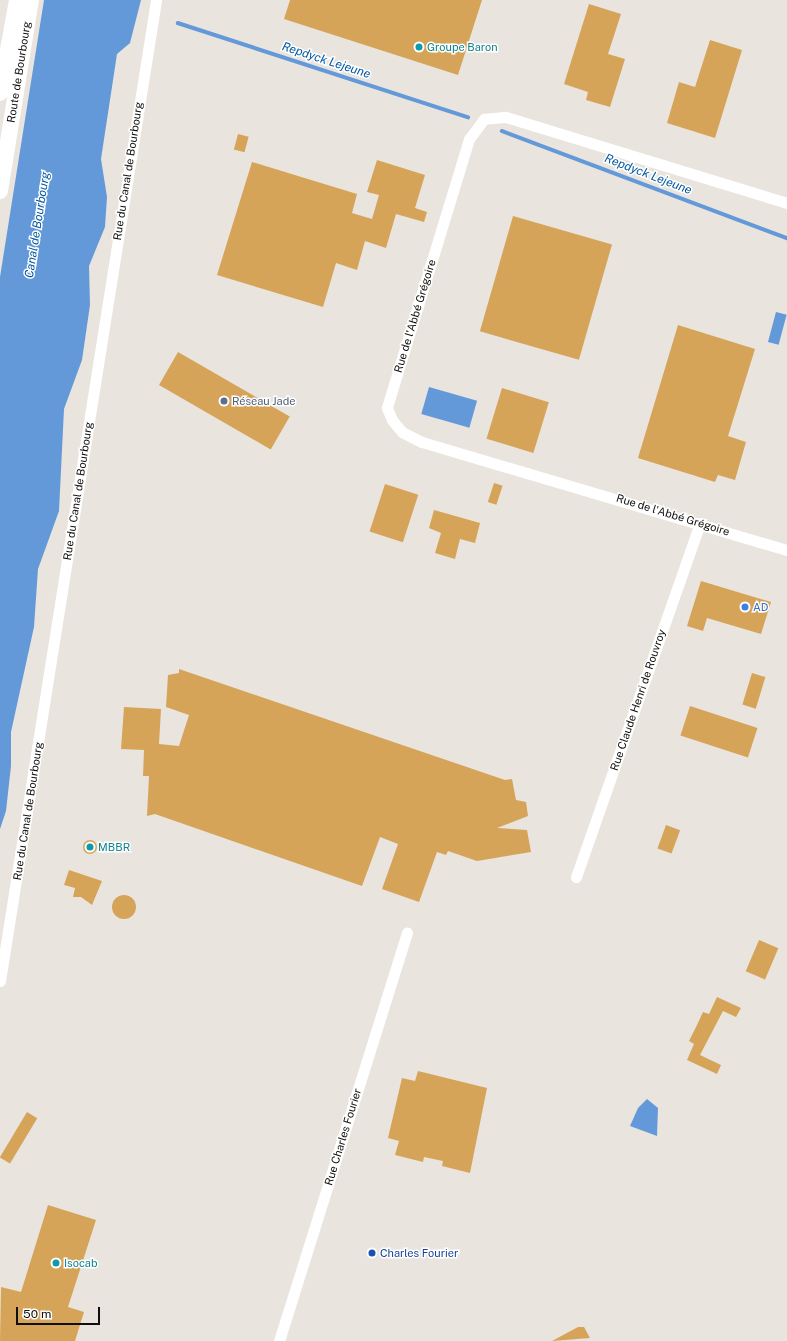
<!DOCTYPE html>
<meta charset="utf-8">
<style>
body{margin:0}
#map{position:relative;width:787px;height:1341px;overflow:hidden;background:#e9e4dd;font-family:"Public Sans",sans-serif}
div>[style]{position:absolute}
.water>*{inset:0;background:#6399d8;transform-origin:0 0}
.stream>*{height:3.5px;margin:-1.75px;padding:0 1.75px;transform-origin:1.75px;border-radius:1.75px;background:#6399d8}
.building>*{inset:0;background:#d6a459;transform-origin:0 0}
.round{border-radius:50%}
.street>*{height:11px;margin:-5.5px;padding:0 5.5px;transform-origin:5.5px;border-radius:5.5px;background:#fff}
.secondary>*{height:16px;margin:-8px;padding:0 8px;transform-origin:8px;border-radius:8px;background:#fff}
.dots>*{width:11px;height:11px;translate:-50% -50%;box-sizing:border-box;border:2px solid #fff;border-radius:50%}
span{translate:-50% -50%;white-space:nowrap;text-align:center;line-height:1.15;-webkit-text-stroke:3px #fff;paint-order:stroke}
.culture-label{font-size:11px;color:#0d838f}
.left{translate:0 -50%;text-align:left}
.street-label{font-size:11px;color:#100f0d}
.service-label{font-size:11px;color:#4e5e75}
.shop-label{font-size:11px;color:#366cbe}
.transit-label{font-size:11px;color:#164399}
.water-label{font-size:12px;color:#0058a2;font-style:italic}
.scale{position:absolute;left:16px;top:1307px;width:84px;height:18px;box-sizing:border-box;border:2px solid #100f0d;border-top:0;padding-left:5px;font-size:12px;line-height:14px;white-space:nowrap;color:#100f0d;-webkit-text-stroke:3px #fff;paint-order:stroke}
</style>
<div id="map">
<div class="water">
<div style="clip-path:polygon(44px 0,141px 0,130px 43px,117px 54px,101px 159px,107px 197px,105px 227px,89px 266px,90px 305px,82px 360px,64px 409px,59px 511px,38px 569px,34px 627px,11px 732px,11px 766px,6px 811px,0 829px,0 277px)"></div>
<div style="left:776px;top:312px;width:11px;height:31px;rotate:15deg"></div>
<div style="left:429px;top:387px;width:50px;height:28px;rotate:16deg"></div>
<div style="clip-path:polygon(647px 1099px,658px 1108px,657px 1136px,630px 1126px,638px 1108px)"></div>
</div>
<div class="stream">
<div style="left:178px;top:23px;width:305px;rotate:18deg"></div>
<div style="left:502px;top:131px;width:304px;rotate:20.6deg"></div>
</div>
<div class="building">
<div style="clip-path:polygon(290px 0,482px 0,458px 75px,284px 19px)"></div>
<div style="clip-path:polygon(589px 4px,621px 14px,608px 54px,625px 59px,610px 107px,586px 100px,588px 92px,564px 84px)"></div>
<div style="clip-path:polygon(710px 40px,742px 50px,715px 138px,667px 123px,679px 82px,695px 87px)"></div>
<div style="left:238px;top:134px;width:11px;height:16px;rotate:15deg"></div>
<div style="clip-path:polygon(377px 160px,425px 175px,415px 208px,427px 212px,424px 222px,396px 214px,386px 248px,365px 241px,357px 270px,336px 263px,323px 307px,217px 275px,252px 162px,357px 194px,352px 213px,372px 219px,379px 195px,367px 192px)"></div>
<div style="left:513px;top:216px;width:103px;height:120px;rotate:16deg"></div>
<div style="clip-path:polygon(678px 325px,755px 349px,728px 436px,746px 442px,735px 480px,718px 475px,715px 482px,638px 458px)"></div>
<div style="left:178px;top:352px;width:129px;height:38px;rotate:30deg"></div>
<div style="left:502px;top:388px;width:49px;height:53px;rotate:17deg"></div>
<div style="left:494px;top:483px;width:9px;height:20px;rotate:18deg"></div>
<div style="left:385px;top:484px;width:35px;height:50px;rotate:18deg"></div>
<div style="clip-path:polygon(434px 510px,480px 523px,475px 543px,460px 539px,455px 559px,435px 553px,441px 533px,429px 528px)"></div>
<div style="clip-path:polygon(701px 581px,771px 602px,761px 634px,707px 618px,703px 631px,687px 626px)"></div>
<div style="clip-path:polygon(179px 669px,505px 780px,512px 779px,516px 800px,526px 802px,528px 816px,497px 828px,527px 830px,531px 852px,477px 861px,448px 851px,446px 855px,437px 852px,419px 902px,382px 889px,398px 844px,380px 837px,362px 886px,155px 814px,147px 816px,149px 776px,143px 776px,144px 750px,121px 749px,124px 707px,161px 709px,159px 744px,179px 746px,189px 715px,166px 707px,168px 675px,179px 673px)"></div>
<div style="left:752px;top:673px;width:14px;height:33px;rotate:17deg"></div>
<div style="left:690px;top:706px;width:71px;height:31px;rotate:18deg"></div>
<div style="left:666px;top:825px;width:15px;height:25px;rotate:20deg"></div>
<div class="round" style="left:83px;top:840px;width:14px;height:14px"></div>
<div style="clip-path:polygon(69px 870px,102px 881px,92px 905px,81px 897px,73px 897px,75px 888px,64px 885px)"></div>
<div class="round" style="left:112px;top:895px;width:24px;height:24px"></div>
<div style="left:759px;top:940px;width:21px;height:34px;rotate:23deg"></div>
<div style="clip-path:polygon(717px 997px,741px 1008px,736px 1017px,723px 1011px,700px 1055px,721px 1065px,717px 1074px,687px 1060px,694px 1044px,689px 1041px,697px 1025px,703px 1012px,709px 1014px)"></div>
<div style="clip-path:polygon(418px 1071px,487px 1088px,470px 1173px,442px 1166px,443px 1161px,424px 1157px,423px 1162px,395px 1155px,399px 1141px,388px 1138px,402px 1078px,415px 1081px)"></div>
<div style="left:27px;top:1112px;width:12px;height:53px;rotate:31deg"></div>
<div style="clip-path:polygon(48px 1205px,96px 1220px,68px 1307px,84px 1312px,75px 1341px,0 1341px,1px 1287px,21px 1292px)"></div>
<div style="clip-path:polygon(578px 1327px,584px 1327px,590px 1338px,552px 1341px)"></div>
</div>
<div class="street">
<div style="left:787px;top:203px;width:295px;rotate:-163deg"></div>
<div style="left:505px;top:117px;width:21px;rotate:175deg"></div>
<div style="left:484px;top:119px;width:25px;rotate:127deg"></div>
<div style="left:469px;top:139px;width:281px;rotate:107deg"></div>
<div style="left:387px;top:408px;width:13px;rotate:67deg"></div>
<div style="left:392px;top:420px;width:16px;rotate:50deg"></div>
<div style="left:402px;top:432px;width:22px;rotate:27deg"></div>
<div style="left:422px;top:442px;width:381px;rotate:16.5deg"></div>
<div style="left:576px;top:877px;width:375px;rotate:-70.7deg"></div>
<div style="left:0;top:981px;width:993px;rotate:-80.96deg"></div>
<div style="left:279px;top:1341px;width:428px;rotate:-72.6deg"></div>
</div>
<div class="secondary">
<div style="left:0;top:93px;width:95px;rotate:-79.6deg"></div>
<div style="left:0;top:191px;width:193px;rotate:-80.8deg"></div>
</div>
<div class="dots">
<div style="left:419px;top:47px;background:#0f9aa8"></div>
<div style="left:224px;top:401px;background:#5c6f8a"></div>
<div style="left:745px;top:607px;background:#3f7fe0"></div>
<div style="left:90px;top:847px;background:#0f9aa8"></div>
<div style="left:372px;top:1253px;background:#1a4fb4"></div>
<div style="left:56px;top:1263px;background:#0f9aa8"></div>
</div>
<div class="culture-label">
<span class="left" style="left:427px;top:47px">Groupe Baron</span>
<span class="left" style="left:98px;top:847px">MBBR</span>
<span class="left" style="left:64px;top:1263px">Isocab</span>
</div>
<div class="street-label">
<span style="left:19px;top:72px;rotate:-81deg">Route de Bourbourg</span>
<span style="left:128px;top:171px;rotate:-81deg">Rue du Canal de Bourbourg</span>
<span style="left:415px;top:316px;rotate:-73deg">Rue de l'Abbé Grégoire</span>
<span style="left:78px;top:491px;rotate:-81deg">Rue du Canal de Bourbourg</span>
<span style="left:673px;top:515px;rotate:17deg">Rue de l'Abbé Grégoire</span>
<span style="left:638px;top:700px;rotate:-71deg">Rue Claude Henri de Rouvroy</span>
<span style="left:28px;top:811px;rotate:-81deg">Rue du Canal de Bourbourg</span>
<span style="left:343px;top:1137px;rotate:-73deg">Rue Charles Fourier</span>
</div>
<div class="service-label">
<span class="left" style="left:232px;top:401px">Réseau Jade</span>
</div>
<div class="shop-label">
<span class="left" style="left:753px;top:607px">AD</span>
</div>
<div class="transit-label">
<span class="left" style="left:380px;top:1253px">Charles Fourier</span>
</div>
<div class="water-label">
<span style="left:326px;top:61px;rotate:18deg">Repdyck Lejeune</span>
<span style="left:648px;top:175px;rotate:21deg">Repdyck Lejeune</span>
<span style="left:38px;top:225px;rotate:-81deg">Canal de Bourbourg</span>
</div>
<div class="scale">50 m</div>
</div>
